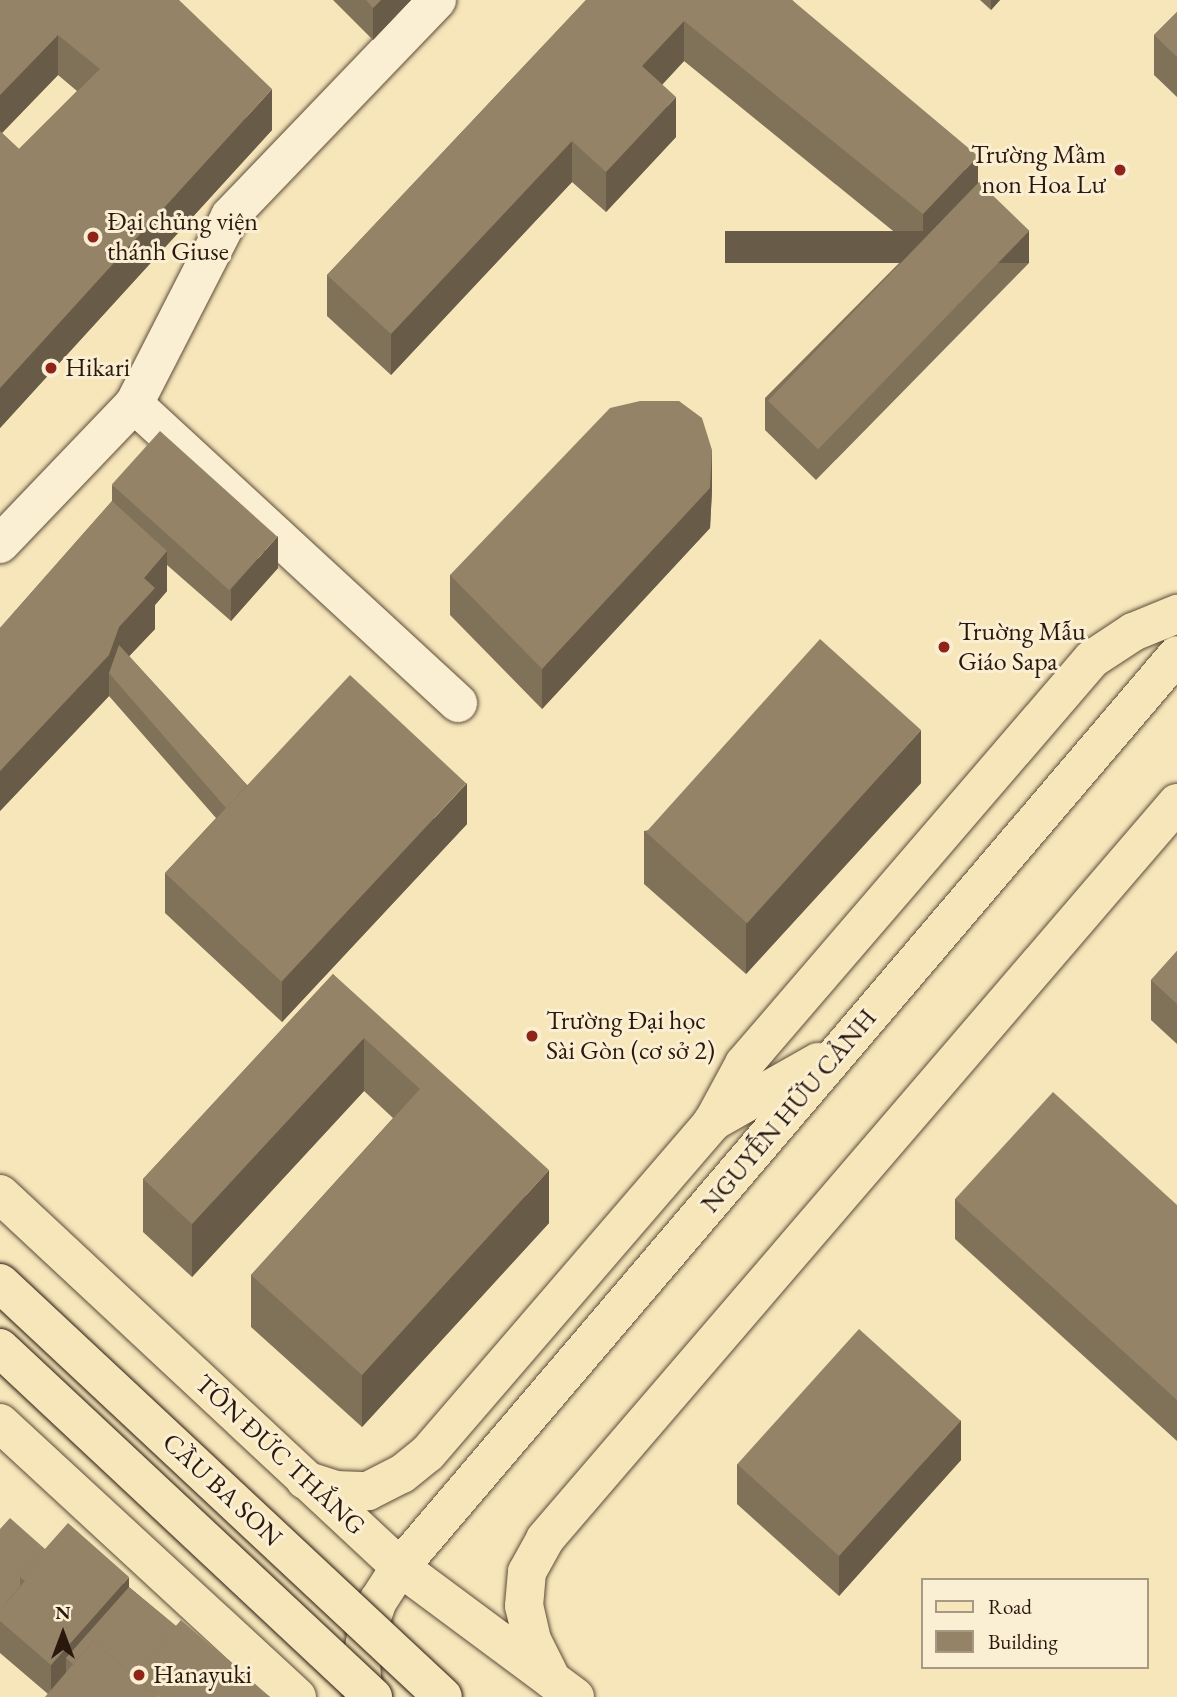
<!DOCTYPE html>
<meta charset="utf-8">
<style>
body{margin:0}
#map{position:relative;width:1177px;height:1697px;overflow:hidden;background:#f7e6ba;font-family:"EB Garamond",serif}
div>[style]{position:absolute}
.roads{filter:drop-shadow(0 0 2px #5d4c3a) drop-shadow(0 0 2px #5d4c3a)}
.minor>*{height:38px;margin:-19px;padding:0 19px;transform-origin:19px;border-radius:19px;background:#faefd2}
.major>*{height:38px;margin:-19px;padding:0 19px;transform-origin:19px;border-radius:19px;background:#f7e6ba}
.bridges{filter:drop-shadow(0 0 2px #2a180f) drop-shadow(0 0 2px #2a180f)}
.major-bridge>*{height:38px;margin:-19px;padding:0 19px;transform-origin:19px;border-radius:19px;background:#f7e6ba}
.wall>*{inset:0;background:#807159}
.shaded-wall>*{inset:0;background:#685c49;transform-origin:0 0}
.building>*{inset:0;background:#958368;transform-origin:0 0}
.dots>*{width:19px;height:19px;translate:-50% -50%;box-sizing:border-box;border:4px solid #faefd2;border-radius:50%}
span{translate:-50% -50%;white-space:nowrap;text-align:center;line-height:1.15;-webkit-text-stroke:6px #faefd2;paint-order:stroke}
.poi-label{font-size:26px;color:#2a180f}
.right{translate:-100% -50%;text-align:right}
.left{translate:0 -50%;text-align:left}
.street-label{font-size:26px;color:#2a180f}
.legend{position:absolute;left:921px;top:1578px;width:228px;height:91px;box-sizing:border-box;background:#faefd2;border:2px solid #a79984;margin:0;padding:9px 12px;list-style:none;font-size:21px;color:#2a180f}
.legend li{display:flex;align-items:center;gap:14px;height:35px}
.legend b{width:35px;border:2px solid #a79984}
.north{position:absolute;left:28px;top:1599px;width:70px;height:70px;-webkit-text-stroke:5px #faefd2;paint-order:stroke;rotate:0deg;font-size:19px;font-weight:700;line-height:28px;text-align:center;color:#2a180f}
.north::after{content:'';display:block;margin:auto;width:24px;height:32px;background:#2a180f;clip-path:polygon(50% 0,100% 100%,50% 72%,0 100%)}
</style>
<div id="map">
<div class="roads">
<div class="minor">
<div style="left:134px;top:404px;width:441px;rotate:42.7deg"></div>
<div style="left:0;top:544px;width:194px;rotate:-46.3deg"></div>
<div style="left:134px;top:404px;width:211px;rotate:-62.9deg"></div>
<div style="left:230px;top:216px;width:299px;rotate:-46.2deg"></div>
</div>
<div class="major">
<div style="left:712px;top:1122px;width:122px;rotate:-29.5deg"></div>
<div style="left:0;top:1194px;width:547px;rotate:43deg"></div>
<div style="left:400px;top:1567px;width:218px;rotate:36.6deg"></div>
<div style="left:0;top:1423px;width:404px;rotate:42.7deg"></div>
<div style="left:305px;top:1480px;width:32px;rotate:18deg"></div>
<div style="left:335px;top:1490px;width:33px;rotate:2deg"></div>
<div style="left:368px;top:1491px;width:38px;rotate:-27deg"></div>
<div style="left:402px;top:1474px;width:33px;rotate:-39deg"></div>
<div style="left:428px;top:1453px;width:435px;rotate:-49.3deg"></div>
<div style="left:712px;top:1123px;width:67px;rotate:-61.5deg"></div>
<div style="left:744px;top:1064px;width:534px;rotate:-49.33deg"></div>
<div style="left:1092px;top:659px;width:49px;rotate:-33.4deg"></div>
<div style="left:1133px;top:632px;width:48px;rotate:-22.2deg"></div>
<div style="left:552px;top:1680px;width:45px;rotate:-116.6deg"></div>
<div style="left:532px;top:1640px;width:35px;rotate:-103deg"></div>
<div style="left:524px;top:1606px;width:34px;rotate:-85deg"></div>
<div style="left:527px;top:1572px;width:38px;rotate:-61deg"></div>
<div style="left:545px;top:1539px;width:970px;rotate:-49.35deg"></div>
<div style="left:363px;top:1697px;width:33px;rotate:-93deg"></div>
<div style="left:361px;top:1664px;width:29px;rotate:-80deg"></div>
<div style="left:366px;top:1635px;width:36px;rotate:-71deg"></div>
<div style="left:378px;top:1601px;width:40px;rotate:-57.1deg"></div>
<div style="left:400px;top:1567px;width:1198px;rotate:-49.57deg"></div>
</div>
</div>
<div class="bridges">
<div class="major-bridge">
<div style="left:0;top:1283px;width:606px;rotate:43.06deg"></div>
<div style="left:0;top:1348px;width:511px;rotate:43.1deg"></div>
</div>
</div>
<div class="wall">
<div style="clip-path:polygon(evenodd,0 0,272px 130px,0 428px,0 0,58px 75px,77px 91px,19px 149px,2px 133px,58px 75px)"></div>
<div style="clip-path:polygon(333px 0,411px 0,373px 40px)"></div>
<div style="clip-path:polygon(586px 0,792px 0,978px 183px,1029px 263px,816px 480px,765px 430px,765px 398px,914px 248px,684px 61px,662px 85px,676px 137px,606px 212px,572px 182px,391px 375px,327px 316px,327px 275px)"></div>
<div style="clip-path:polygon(980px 0,1000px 0,991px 10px)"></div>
<div style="clip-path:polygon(1177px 12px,1177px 97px,1154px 75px,1154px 35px)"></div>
<div style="clip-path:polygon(112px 485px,278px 568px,231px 621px,167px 565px,167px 591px,155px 605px,155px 629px,129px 656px,247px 785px,467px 824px,282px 1022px,165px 913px,165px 873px,216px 818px,109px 696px,0 811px,0 628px,112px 501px)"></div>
<div style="clip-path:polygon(712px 490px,710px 528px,542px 709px,450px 615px,450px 575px)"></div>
<div style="clip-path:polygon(921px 783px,746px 974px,644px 884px,644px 831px)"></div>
<div style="clip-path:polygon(1177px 951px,1177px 1044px,1151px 1020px,1151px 980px)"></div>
<div style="clip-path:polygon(333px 974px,549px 1223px,362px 1427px,251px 1327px,251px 1275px,393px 1118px,364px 1091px,192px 1277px,143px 1232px,143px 1179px)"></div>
<div style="clip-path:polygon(955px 1199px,1177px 1205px,1177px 1441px,955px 1239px)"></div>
<div style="clip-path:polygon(961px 1460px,839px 1596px,737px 1504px,737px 1464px)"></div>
<div style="clip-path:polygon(0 1529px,129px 1587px,176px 1626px,270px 1697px,48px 1694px,0 1653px)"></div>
</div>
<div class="shaded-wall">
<div style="clip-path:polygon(381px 0,411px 0,373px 40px,373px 8px)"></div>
<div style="clip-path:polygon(991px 0,1000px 0,991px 10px)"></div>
<div style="clip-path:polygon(684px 21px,684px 61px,642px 106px,642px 66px)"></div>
<div style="clip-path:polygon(58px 35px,58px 75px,0 135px,0 95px)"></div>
<div style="clip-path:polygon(272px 89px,272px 130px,0 428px,0 388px)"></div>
<div style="clip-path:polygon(676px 97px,676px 137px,606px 212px,606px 172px)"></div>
<div style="clip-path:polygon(572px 141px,572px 182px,391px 375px,391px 334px)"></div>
<div style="clip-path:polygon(978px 156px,978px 196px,923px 255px,923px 214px)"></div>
<div style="left:1029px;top:231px;width:32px;height:304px;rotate:90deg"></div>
<div style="clip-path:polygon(712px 450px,712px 490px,710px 528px,542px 709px,542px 669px)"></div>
<div style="clip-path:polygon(278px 536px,278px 568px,231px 621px,231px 589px)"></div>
<div style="clip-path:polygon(167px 551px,167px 591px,155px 605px,155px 629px,119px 667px,109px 673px,109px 696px,0 811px,0 771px,119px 627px,144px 578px)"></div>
<div style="clip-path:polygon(921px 730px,921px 783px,746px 974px,746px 922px)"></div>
<div style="clip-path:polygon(467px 783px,467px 824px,282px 1022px,282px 981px)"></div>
<div style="clip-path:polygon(364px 1038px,364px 1091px,192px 1277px,192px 1224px)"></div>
<div style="clip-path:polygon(549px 1170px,549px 1223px,362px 1427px,362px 1375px)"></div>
<div style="clip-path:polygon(961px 1420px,961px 1460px,839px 1596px,839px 1555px)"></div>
<div style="clip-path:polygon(129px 1577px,129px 1609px,66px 1658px,66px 1680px,51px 1697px,51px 1665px)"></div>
</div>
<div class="building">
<div style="clip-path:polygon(0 0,179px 0,272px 89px,0 388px,0 131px,19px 149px,100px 69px,58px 35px,0 95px)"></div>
<div style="clip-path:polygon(366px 0,381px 0,373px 8px)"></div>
<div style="clip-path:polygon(586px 0,792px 0,978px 156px,923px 214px,684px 21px,642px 66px,676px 97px,606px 172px,572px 141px,391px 334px,327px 275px)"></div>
<div style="clip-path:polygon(1177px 12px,1177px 57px,1154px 35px)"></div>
<div style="left:979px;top:182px;width:70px;height:304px;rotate:44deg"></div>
<div style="clip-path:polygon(640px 401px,679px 401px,702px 418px,712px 450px,710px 488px,542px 669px,450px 575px,610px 408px)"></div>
<div style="left:160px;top:431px;width:158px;height:72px;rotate:42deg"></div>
<div style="clip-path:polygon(112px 501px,167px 551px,144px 578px,155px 588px,119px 627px,109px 655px,0 771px,0 628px)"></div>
<div style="left:820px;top:639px;width:136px;height:260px;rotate:42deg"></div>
<div style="clip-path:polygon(119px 645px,247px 785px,226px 808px,109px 673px)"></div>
<div style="left:350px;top:675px;width:159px;height:271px;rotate:43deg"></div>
<div style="clip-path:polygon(1177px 951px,1177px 1004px,1151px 980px)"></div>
<div style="clip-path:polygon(333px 974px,549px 1170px,362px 1375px,251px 1275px,420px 1089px,364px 1038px,192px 1224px,143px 1179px)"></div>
<div style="clip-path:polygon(1053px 1092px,1177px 1205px,1177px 1400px,955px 1199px)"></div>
<div style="left:859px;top:1329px;width:137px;height:182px;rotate:42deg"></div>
<div style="clip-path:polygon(10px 1518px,45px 1549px,20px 1577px,20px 1586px,0 1610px,0 1529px)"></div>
<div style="clip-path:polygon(68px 1523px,129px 1577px,51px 1665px,0 1621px,0 1610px,25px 1581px,20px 1577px)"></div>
<div style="clip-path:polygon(129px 1587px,176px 1626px,133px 1675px,93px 1641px,73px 1664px,66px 1658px)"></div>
<div style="clip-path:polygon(181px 1620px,270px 1697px,159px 1697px,133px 1675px)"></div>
<div style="clip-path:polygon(93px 1641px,159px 1697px,45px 1697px)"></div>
</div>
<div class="dots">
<div style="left:1120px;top:170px;background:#8f2418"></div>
<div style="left:93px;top:237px;background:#8f2418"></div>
<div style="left:51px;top:368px;background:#8f2418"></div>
<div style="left:944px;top:647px;background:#8f2418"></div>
<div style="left:532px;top:1036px;background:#8f2418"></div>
<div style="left:139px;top:1675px;background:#8f2418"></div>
</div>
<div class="poi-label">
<span class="right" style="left:1106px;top:170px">Trường Mầm<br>non Hoa Lư</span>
<span class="left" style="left:107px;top:237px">Đại chủng viện<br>thánh Giuse</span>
<span class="left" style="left:65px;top:368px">Hikari</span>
<span class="left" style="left:958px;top:647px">Truờng Mẫu<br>Giáo Sapa</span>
<span class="left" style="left:546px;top:1036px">Trường Đại học<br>Sài Gòn (cơ sở 2)</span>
<span class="left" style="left:153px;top:1675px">Hanayuki</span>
</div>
<div class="street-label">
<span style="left:789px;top:1111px;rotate:-50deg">NGUYỄN HỮU CẢNH</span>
<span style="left:280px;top:1455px;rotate:43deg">TÔN ĐỨC THẮNG</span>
<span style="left:222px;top:1490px;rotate:43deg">CẦU BA SON</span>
</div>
<ul class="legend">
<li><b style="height:9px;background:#f7e6ba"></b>Road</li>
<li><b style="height:19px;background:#958368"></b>Building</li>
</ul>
<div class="north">N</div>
</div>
